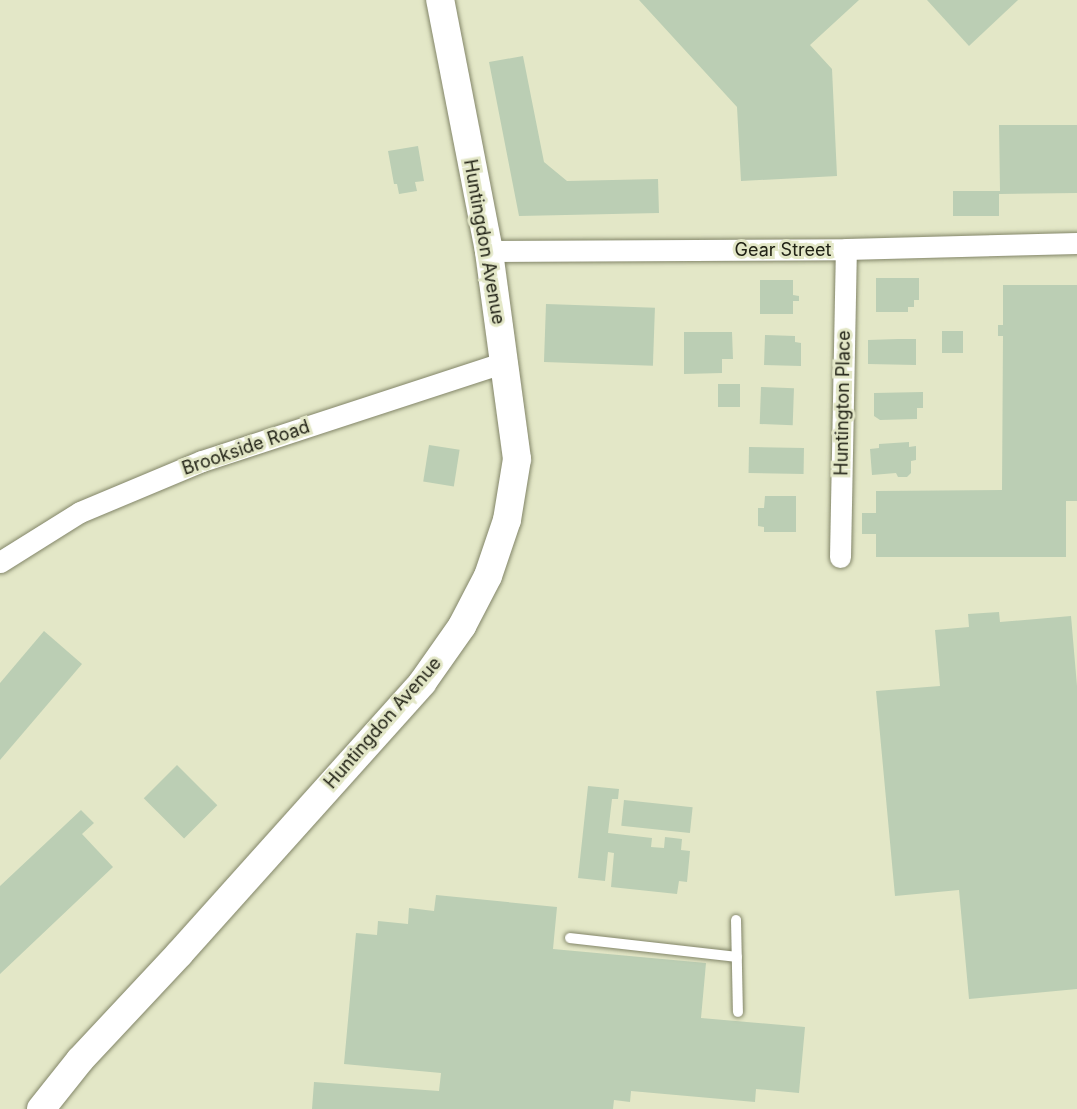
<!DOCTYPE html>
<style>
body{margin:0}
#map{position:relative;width:1077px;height:1109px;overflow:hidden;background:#e3e7c7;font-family:Inter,sans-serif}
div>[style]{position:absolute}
.building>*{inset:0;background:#bbceb4;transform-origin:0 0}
.roads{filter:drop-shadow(0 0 2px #828568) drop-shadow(0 0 2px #828568)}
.service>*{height:10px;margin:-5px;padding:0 5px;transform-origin:5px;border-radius:5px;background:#fff}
.minor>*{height:21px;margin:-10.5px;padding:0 10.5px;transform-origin:10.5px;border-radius:10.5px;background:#fff}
.secondary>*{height:28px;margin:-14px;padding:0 14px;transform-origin:14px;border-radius:14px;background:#fff}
span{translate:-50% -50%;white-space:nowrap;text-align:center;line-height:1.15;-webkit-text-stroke:6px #e3e7c7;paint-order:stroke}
.street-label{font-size:18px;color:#212216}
</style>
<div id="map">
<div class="building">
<div style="clip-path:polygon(639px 0,859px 0,810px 45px,832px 69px,837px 176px,741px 181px,737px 107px)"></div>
<div style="clip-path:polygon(927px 0,1018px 0,969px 46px)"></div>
<div style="clip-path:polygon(523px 56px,544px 162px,567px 181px,658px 179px,659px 213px,519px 216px,489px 62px)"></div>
<div style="clip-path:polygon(999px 125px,1077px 125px,1077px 193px,999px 194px,999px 216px,953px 216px,953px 191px,1000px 191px)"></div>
<div style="clip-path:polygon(418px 146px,424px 181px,415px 182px,417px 191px,399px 194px,397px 184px,394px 184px,388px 151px)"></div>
<div style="clip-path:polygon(876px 278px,919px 278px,919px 300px,914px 300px,914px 307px,908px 307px,908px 312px,876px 312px)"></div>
<div style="clip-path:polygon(760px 280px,793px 280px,793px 295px,799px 296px,799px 301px,793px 301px,793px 314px,760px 314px)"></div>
<div style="clip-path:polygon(1003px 285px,1077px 285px,1077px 501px,1066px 501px,1066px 557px,876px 557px,876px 534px,862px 534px,862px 513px,876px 513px,876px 491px,1002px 490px,1003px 336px,998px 336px,998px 325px,1003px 325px)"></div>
<div style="left:546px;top:304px;width:109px;height:58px;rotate:2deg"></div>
<div style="left:942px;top:331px;width:21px;height:22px"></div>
<div style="clip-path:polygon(684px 332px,732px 332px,733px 359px,722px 359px,722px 373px,684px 374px)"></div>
<div style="clip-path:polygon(765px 335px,795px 336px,795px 342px,801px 343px,801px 366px,764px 365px)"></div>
<div style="clip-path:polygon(898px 339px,916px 339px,916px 365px,868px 364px,868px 340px)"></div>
<div style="left:718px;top:384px;width:22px;height:23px"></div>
<div style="left:761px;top:387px;width:33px;height:37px;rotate:2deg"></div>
<div style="clip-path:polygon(923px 392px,923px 408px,917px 408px,917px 419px,880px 420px,874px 416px,874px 393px)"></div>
<div style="clip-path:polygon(909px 442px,909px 447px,916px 446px,916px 460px,911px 461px,911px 473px,907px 477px,898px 477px,896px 473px,872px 475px,870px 449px,879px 448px,879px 444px)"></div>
<div style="left:429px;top:445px;width:31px;height:37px;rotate:9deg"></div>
<div style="left:749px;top:447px;width:55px;height:26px;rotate:1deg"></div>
<div style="clip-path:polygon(765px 496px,796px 496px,796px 532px,764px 532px,764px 527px,758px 526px,758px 508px,764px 508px)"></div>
<div style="clip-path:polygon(999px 612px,1000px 622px,1071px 616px,1077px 686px,1077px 989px,969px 999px,959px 890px,895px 896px,876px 691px,940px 686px,935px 630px,969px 627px,968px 614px)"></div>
<div style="clip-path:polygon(44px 631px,82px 664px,0 760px,0 683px)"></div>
<div style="left:177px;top:765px;width:57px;height:47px;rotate:45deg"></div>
<div style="clip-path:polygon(588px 786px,619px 789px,618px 799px,612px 799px,608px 833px,652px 838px,651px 847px,664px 848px,665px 837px,682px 839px,681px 850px,690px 851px,687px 882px,679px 881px,677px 894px,611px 887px,614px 853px,608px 852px,605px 881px,578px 878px)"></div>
<div style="left:624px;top:800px;width:69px;height:26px;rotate:6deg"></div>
<div style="clip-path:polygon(81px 810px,94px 823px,82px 834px,113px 867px,0 974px,0 886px)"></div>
<div style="clip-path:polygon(436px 895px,557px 907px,553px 949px,706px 963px,701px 1018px,805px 1027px,799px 1093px,756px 1089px,755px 1102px,631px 1091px,630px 1102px,614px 1100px,613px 1109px,312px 1109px,314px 1082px,439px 1091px,441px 1073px,344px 1064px,356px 933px,377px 935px,378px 921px,408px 924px,409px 908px,434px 911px)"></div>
</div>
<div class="roads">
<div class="service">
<div style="left:736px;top:920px;width:92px;rotate:88.8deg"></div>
<div style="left:570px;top:938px;width:168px;rotate:6.5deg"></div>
</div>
<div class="minor">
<div style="left:489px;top:251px;width:357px;rotate:-0.3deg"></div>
<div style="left:846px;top:249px;width:231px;rotate:-1.5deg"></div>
<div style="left:840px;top:557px;width:308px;rotate:-88.9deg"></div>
<div style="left:0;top:562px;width:94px;rotate:-32deg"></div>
<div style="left:80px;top:512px;width:132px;rotate:-22.7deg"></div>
<div style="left:202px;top:461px;width:318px;rotate:-18.1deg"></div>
</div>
<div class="secondary">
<div style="left:41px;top:1109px;width:63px;rotate:-51.5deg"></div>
<div style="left:80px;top:1060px;width:146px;rotate:-46.9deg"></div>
<div style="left:180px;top:953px;width:363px;rotate:-48.1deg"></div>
<div style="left:422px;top:683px;width:70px;rotate:-54.9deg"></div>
<div style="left:462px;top:626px;width:56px;rotate:-62.5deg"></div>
<div style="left:488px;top:576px;width:59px;rotate:-71.3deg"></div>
<div style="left:507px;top:520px;width:62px;rotate:-80.7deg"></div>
<div style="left:517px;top:459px;width:210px;rotate:-97.7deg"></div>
<div style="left:489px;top:251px;width:256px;rotate:-101deg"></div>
</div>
</div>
<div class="street-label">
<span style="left:484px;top:242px;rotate:80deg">Huntingdon Avenue</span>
<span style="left:783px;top:250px">Gear Street</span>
<span style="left:843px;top:403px;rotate:-89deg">Huntington Place</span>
<span style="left:246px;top:448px;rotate:-19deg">Brookside Road</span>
<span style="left:383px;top:723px;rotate:-49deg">Huntingdon Avenue</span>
</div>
</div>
